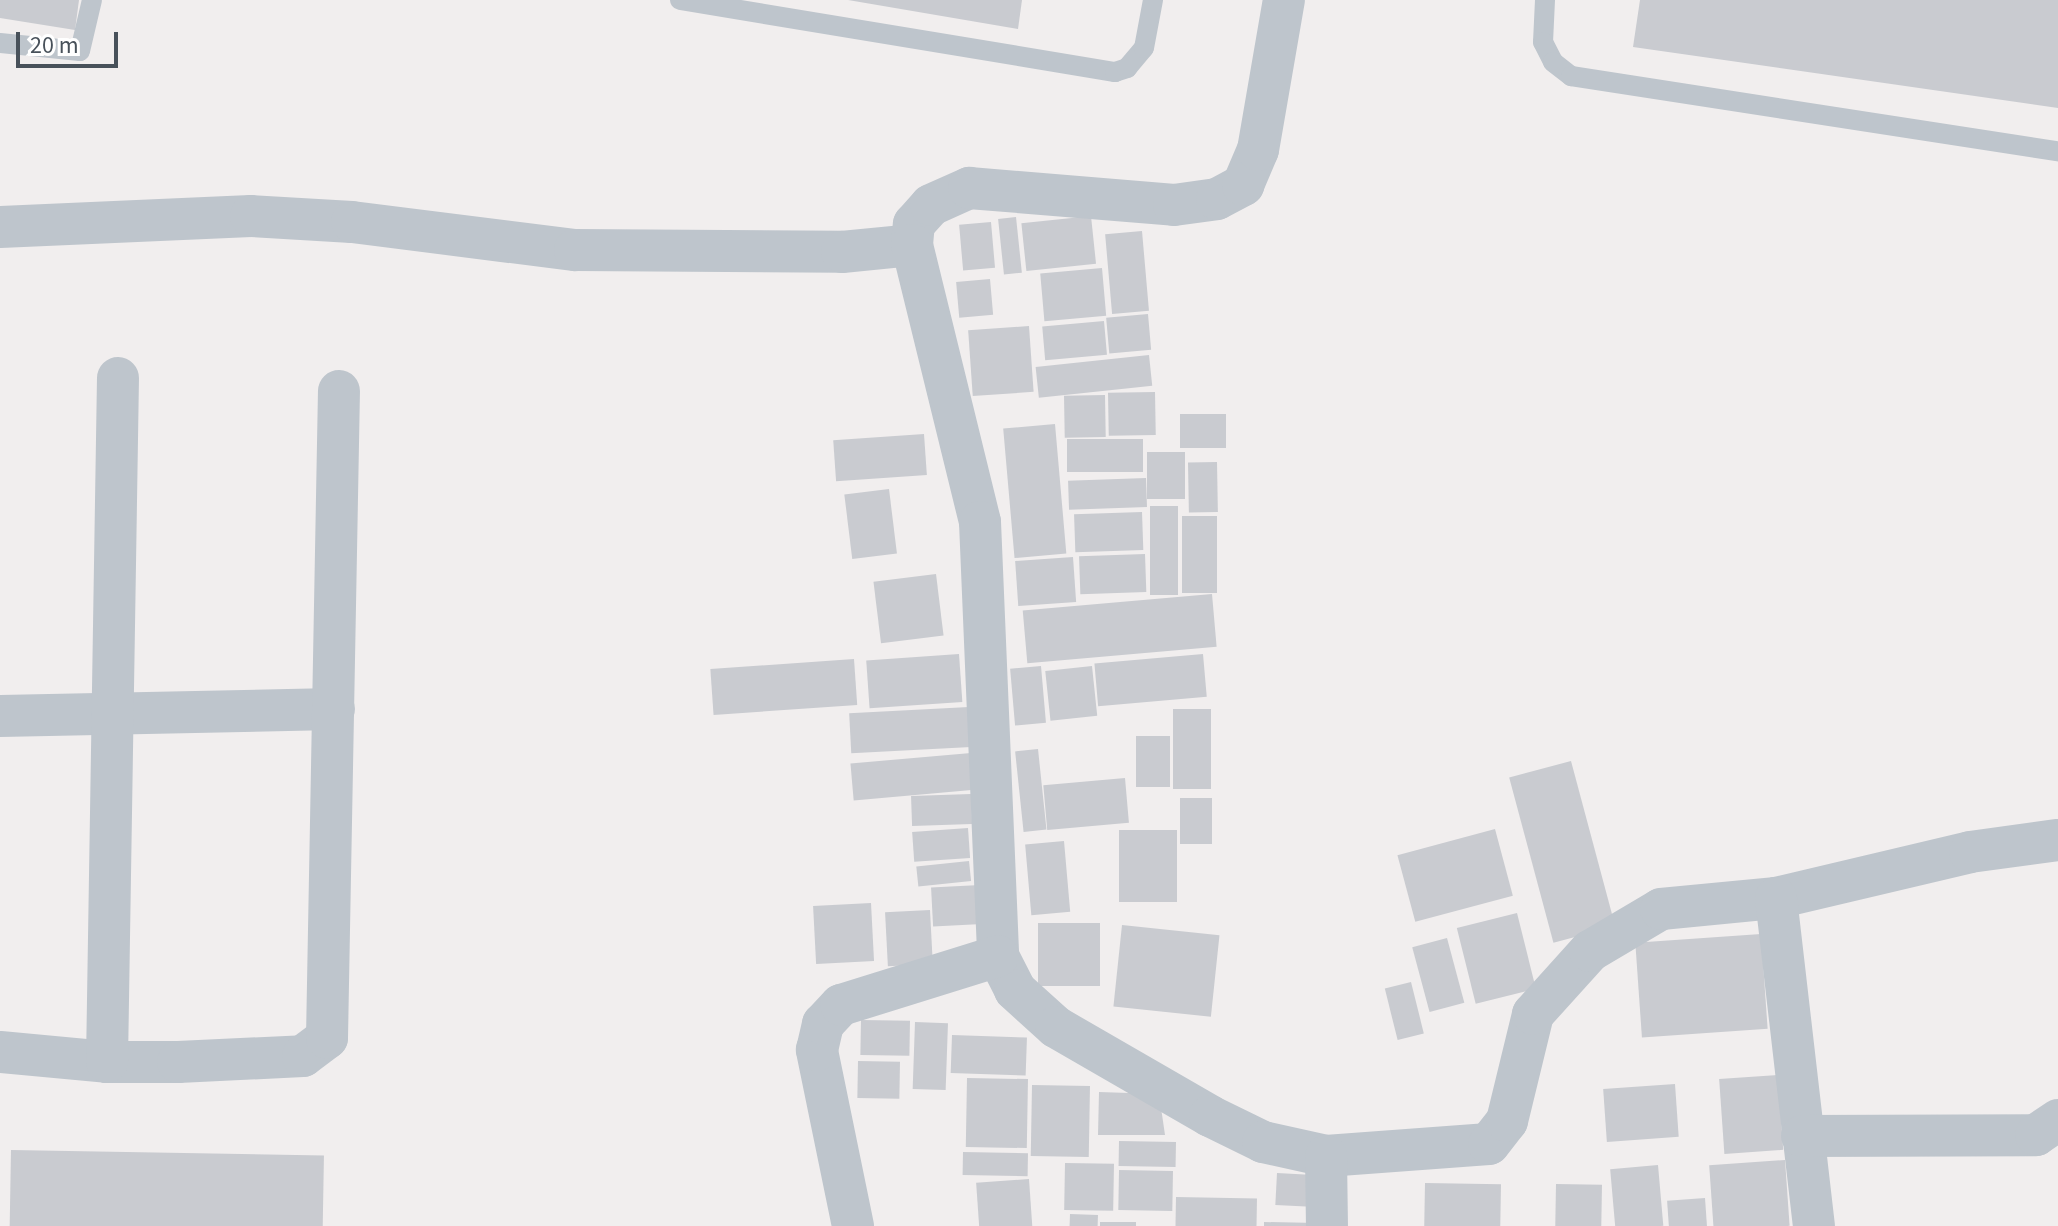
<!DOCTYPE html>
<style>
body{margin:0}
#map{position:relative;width:2058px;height:1226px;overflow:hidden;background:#f1eeee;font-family:"Source Sans 3",sans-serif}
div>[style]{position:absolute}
.building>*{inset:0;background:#c9cbd0;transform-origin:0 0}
.lane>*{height:20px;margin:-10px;padding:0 10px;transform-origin:10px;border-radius:10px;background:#bec5cc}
.street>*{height:42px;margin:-21px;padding:0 21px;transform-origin:21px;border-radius:21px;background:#bec5cc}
span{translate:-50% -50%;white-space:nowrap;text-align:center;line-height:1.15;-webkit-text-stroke:7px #fff;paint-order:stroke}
.scale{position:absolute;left:16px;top:32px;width:102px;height:36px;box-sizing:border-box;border:4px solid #48515a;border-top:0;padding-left:10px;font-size:24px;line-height:28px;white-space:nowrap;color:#48515a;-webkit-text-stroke:6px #fff;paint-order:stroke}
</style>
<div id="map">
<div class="building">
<div style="clip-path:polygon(0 0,79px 0,75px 30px,0 18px)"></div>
<div style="clip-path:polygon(848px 0,1022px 0,1018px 29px)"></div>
<div style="clip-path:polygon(1640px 0,2058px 0,2058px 108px,1633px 47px)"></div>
<div style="left:1091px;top:216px;width:48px;height:70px;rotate:84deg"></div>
<div style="left:1016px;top:217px;width:56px;height:18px;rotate:84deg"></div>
<div style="left:991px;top:222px;width:46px;height:32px;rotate:85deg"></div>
<div style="left:1142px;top:231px;width:80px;height:37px;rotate:85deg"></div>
<div style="left:1102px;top:268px;width:48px;height:62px;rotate:85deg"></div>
<div style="left:990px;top:279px;width:36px;height:34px;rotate:85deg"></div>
<div style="left:1148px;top:314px;width:36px;height:42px;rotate:85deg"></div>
<div style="left:1104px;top:321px;width:34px;height:62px;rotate:85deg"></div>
<div style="left:1029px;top:326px;width:66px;height:61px;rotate:86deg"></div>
<div style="left:1149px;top:355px;width:31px;height:114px;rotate:84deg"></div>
<div style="left:1155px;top:392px;width:43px;height:47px;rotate:89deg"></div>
<div style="left:1105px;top:395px;width:42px;height:41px;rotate:89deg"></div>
<div style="left:1226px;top:414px;width:34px;height:46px;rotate:90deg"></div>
<div style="left:1055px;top:424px;width:130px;height:52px;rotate:85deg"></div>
<div style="left:924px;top:434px;width:41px;height:91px;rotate:86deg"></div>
<div style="left:1143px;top:439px;width:33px;height:76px;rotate:90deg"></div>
<div style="left:1185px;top:452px;width:47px;height:38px;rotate:90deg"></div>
<div style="left:1217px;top:462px;width:50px;height:29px;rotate:89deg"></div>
<div style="left:1146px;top:478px;width:29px;height:78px;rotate:88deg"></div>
<div style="left:889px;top:489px;width:65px;height:45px;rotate:83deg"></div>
<div style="left:1150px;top:506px;width:28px;height:89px"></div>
<div style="left:1142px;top:512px;width:38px;height:68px;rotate:88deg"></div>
<div style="left:1182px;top:516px;width:35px;height:77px"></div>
<div style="left:1145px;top:554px;width:38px;height:66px;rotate:88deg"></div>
<div style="left:1073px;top:557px;width:45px;height:58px;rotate:86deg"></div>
<div style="left:936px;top:574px;width:62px;height:63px;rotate:83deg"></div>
<div style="left:1212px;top:594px;width:53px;height:190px;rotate:85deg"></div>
<div style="left:959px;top:654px;width:48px;height:93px;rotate:86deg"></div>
<div style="left:1203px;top:654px;width:43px;height:109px;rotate:85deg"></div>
<div style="left:854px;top:659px;width:46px;height:144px;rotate:86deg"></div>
<div style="left:1041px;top:666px;width:57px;height:31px;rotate:85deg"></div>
<div style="left:1092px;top:666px;width:50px;height:47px;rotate:84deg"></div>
<div style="left:969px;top:707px;width:40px;height:120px;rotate:87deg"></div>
<div style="left:1173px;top:709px;width:38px;height:80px"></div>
<div style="left:1136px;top:736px;width:34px;height:51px"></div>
<div style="left:1038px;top:749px;width:81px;height:23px;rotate:84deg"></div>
<div style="left:971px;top:753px;width:37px;height:121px;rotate:85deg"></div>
<div style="left:1571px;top:761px;width:171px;height:64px;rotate:75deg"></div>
<div style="left:1125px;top:778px;width:45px;height:82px;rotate:85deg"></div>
<div style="left:971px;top:794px;width:30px;height:60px;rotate:88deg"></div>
<div style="left:1180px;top:798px;width:32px;height:46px"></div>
<div style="left:968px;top:828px;width:30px;height:56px;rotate:86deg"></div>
<div style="left:1495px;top:829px;width:69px;height:101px;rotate:75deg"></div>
<div style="left:1119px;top:830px;width:58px;height:72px"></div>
<div style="left:1064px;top:841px;width:71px;height:39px;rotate:85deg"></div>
<div style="left:969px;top:861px;width:20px;height:53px;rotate:84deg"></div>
<div style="left:980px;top:885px;width:39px;height:49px;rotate:87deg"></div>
<div style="left:871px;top:903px;width:58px;height:58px;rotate:87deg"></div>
<div style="left:930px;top:910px;width:54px;height:45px;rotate:87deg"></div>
<div style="left:1517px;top:913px;width:78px;height:62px;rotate:76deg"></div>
<div style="left:1038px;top:923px;width:62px;height:63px"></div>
<div style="left:1122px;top:925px;width:98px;height:82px;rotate:6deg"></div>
<div style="left:1761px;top:934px;width:95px;height:126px;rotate:86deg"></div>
<div style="left:1447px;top:938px;width:67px;height:36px;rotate:75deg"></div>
<div style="left:1411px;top:982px;width:53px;height:27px;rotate:76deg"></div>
<div style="left:861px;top:1020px;width:49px;height:35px;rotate:1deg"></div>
<div style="left:915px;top:1022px;width:33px;height:67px;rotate:2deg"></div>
<div style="left:952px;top:1035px;width:75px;height:38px;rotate:2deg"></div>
<div style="left:858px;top:1061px;width:42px;height:37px;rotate:1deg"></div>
<div style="left:1778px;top:1075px;width:75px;height:59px;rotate:86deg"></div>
<div style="left:967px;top:1078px;width:61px;height:69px;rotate:1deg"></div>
<div style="left:1675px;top:1084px;width:53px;height:72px;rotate:86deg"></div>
<div style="left:1032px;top:1085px;width:58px;height:71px;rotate:1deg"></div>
<div style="clip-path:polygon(1099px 1092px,1159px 1094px,1165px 1135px,1098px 1135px)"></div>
<div style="left:1119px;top:1141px;width:57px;height:25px;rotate:1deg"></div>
<div style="left:11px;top:1150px;width:313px;height:76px;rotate:1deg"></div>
<div style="left:963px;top:1152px;width:65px;height:23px;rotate:1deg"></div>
<div style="left:1785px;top:1160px;width:66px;height:76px;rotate:86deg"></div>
<div style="left:1065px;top:1163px;width:49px;height:47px;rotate:1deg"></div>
<div style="left:1658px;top:1165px;width:61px;height:48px;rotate:85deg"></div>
<div style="left:1119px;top:1170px;width:54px;height:40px;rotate:1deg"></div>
<div style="left:1277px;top:1173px;width:41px;height:32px;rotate:3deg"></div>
<div style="left:1029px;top:1179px;width:47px;height:53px;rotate:86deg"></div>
<div style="left:1425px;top:1183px;width:76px;height:43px;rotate:1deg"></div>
<div style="left:1556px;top:1184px;width:46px;height:42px;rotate:1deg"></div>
<div style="left:1176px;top:1197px;width:81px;height:29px;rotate:1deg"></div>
<div style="left:1705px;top:1198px;width:28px;height:38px;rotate:86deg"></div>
<div style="left:1070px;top:1214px;width:28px;height:12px;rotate:2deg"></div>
<div style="left:1100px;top:1222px;width:36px;height:4px"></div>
<div style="clip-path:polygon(1264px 1222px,1318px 1223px,1318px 1226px,1264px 1226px)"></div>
</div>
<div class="lane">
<div style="left:680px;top:0;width:441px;rotate:9.4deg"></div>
<div style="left:1115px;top:72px;width:13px;rotate:-18deg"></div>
<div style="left:1127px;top:68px;width:26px;rotate:-50deg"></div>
<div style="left:1144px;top:48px;width:49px;rotate:-79.4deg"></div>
<div style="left:1545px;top:0;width:42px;rotate:92.7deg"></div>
<div style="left:1543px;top:42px;width:22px;rotate:63deg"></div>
<div style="left:1553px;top:62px;width:23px;rotate:38deg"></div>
<div style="left:1571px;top:76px;width:493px;rotate:8.8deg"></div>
<div style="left:0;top:43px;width:80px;rotate:5.7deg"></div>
<div style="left:80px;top:51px;width:52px;rotate:-76.8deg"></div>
</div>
<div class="street">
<div style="left:0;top:227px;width:251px;rotate:-2.5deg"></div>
<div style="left:251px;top:216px;width:101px;rotate:3.4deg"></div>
<div style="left:352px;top:222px;width:225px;rotate:7.2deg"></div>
<div style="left:575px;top:250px;width:267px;rotate:0.4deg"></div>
<div style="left:842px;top:252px;width:70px;rotate:-5.7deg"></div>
<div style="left:912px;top:245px;width:21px;rotate:-85deg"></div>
<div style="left:914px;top:224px;width:25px;rotate:-48deg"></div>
<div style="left:931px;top:205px;width:42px;rotate:-24.1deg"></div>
<div style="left:969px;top:188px;width:206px;rotate:4.7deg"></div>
<div style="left:1174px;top:205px;width:43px;rotate:-7.9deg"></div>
<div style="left:1217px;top:199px;width:30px;rotate:-28deg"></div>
<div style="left:1243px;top:185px;width:38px;rotate:-67deg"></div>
<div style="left:1258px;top:150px;width:152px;rotate:-80.2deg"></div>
<div style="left:912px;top:245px;width:285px;rotate:76.2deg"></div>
<div style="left:980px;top:522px;width:434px;rotate:87.6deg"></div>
<div style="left:998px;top:956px;width:38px;rotate:63deg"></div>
<div style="left:1015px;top:990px;width:55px;rotate:42.1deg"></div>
<div style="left:1056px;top:1027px;width:178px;rotate:30deg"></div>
<div style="left:1210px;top:1116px;width:59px;rotate:26.1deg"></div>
<div style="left:1263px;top:1142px;width:65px;rotate:12.5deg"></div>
<div style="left:1326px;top:1156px;width:163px;rotate:-4.2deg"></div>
<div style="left:1489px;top:1144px;width:29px;rotate:-52deg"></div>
<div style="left:1507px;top:1121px;width:110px;rotate:-76.3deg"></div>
<div style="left:1533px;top:1014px;width:85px;rotate:-47.9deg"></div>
<div style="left:1590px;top:951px;width:82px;rotate:-30.6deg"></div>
<div style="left:1661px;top:909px;width:116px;rotate:-5.5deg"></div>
<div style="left:1776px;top:898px;width:199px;rotate:-13.3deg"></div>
<div style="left:1970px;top:852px;width:89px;rotate:-7.8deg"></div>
<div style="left:0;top:716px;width:334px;rotate:-1.2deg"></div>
<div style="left:1776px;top:898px;width:330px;rotate:83.4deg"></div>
<div style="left:0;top:1052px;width:107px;rotate:5.3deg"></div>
<div style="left:107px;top:1062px;width:71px"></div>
<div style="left:178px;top:1062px;width:125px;rotate:-2.7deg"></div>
<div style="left:303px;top:1056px;width:30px;rotate:-37deg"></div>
<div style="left:327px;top:1038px;width:647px;rotate:-88.94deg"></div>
<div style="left:107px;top:1062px;width:684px;rotate:-89.08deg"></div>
<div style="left:1802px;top:1136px;width:234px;rotate:-0.2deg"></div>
<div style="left:2036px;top:1135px;width:27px;rotate:-34deg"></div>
<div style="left:1326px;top:1156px;width:70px;rotate:89.2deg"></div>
<div style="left:853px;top:1226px;width:180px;rotate:-101.6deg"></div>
<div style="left:817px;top:1050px;width:27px;rotate:-77deg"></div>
<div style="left:823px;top:1024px;width:26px;rotate:-47deg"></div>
<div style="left:841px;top:1005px;width:164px;rotate:-17.3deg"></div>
</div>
<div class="scale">20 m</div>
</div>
